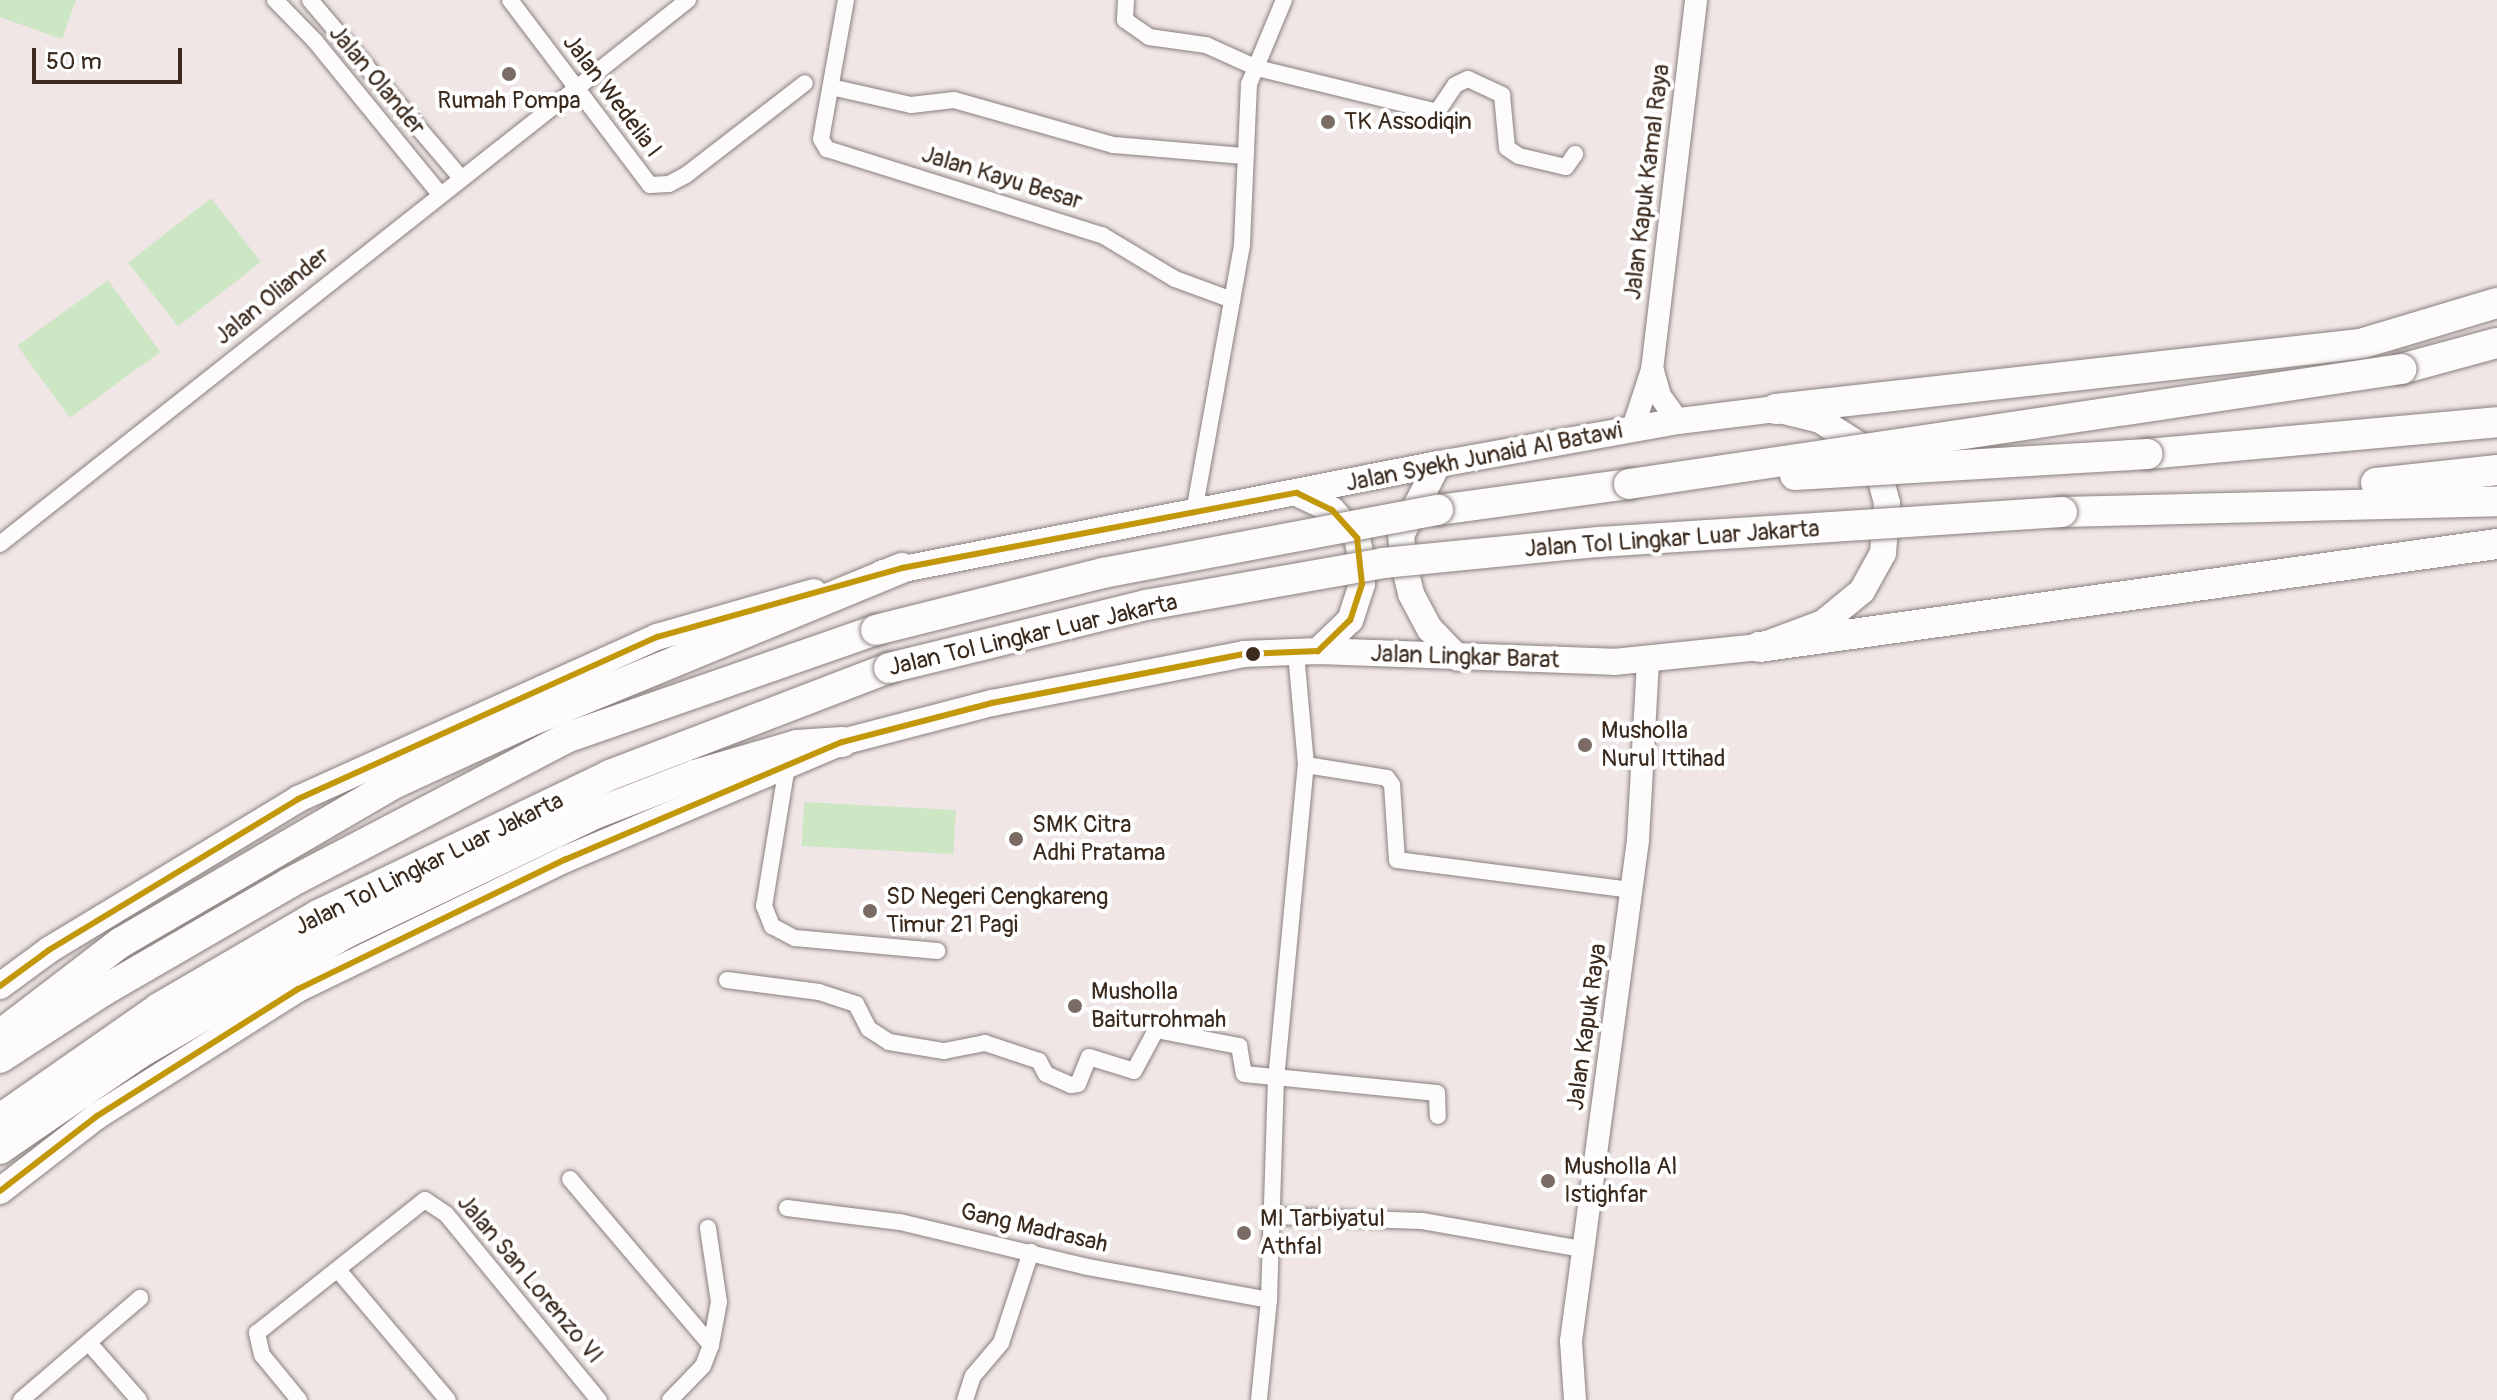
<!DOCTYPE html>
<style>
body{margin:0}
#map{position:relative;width:2497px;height:1400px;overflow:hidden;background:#f0e6e6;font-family:Pangolin,sans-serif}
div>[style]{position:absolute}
.green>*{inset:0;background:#cde6c3;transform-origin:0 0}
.roads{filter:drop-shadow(0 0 2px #88807d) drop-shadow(0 0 2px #88807d)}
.minor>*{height:16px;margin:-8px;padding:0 8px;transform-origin:8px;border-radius:8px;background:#fdfbfb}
.secondary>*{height:22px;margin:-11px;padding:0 11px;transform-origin:11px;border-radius:11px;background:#fdfbfb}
.primary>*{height:26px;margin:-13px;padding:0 13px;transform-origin:13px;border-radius:13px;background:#fdfbfb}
.motorway>*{height:30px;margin:-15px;padding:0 15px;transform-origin:15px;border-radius:15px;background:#fdfbfb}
.bridges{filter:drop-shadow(0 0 2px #88807d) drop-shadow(0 0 2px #88807d)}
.motorway-bridge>*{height:30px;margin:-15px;padding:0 15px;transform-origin:15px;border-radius:15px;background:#fdfbfb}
.bus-1>*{height:6px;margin:-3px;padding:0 3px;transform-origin:3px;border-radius:3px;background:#c3970a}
.dots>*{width:22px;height:22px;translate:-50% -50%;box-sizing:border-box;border:4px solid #fff;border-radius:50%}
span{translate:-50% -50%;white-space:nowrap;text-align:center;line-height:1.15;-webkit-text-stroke:8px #fff;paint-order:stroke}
.street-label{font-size:24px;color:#3b2a1e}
.poi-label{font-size:24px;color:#3b2a1e}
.left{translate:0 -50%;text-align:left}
.scale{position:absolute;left:32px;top:48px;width:150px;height:36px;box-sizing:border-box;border:4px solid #3b2a1e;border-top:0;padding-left:10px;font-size:24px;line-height:28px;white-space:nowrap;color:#3b2a1e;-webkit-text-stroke:6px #fff;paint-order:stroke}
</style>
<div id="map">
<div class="green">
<div style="clip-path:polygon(0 0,76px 0,62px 39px,0 17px)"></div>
<div style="left:211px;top:198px;width:81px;height:105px;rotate:52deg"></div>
<div style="left:108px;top:280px;width:89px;height:112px;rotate:54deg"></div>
<div style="left:804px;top:802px;width:152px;height:44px;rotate:3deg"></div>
</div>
<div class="roads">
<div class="minor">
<div style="left:275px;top:0;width:57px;rotate:45.7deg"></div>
<div style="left:315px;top:41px;width:196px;rotate:50.8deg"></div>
<div style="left:310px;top:0;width:232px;rotate:49.7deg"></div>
<div style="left:510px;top:0;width:232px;rotate:52.9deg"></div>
<div style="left:650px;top:185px;width:19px;rotate:-3deg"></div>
<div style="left:669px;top:184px;width:19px;rotate:-28deg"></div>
<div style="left:686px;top:175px;width:150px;rotate:-37.7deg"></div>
<div style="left:846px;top:0;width:141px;rotate:100.2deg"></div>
<div style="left:821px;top:139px;width:12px;rotate:59deg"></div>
<div style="left:827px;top:149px;width:288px;rotate:17.4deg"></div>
<div style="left:1102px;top:235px;width:85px;rotate:31.1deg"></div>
<div style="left:1175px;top:279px;width:61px;rotate:20.2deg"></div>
<div style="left:1126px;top:0;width:20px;rotate:93deg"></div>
<div style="left:1125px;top:20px;width:29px;rotate:35deg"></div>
<div style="left:1149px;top:37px;width:58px;rotate:8deg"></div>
<div style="left:1206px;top:45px;width:56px;rotate:24.3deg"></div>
<div style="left:1257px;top:68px;width:185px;rotate:13.7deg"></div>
<div style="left:1437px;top:112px;width:32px;rotate:-56deg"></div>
<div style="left:1455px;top:85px;width:14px;rotate:-25deg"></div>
<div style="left:1468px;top:79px;width:38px;rotate:25deg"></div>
<div style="left:1502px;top:95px;width:53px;rotate:84.6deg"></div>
<div style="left:1507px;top:148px;width:14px;rotate:34deg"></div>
<div style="left:1519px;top:156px;width:48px;rotate:13.2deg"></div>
<div style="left:1566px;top:167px;width:16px;rotate:-55deg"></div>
<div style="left:831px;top:87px;width:82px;rotate:12.7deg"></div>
<div style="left:911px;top:105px;width:43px;rotate:-6.6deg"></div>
<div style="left:954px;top:100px;width:165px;rotate:15.8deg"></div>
<div style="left:1113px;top:145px;width:132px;rotate:4.8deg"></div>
<div style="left:1194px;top:512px;width:272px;rotate:-79.8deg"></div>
<div style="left:1242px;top:244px;width:160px;rotate:-87.5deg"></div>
<div style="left:1249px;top:84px;width:91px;rotate:-67.4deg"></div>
<div style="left:0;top:544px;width:877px;rotate:-38.33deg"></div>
<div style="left:1306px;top:765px;width:82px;rotate:9.1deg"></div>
<div style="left:1387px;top:778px;width:9px;rotate:54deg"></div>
<div style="left:1392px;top:785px;width:75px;rotate:86.2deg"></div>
<div style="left:1397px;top:860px;width:237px;rotate:7.3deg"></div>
<div style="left:787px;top:766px;width:142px;rotate:99.3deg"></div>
<div style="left:764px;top:906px;width:22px;rotate:68deg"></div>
<div style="left:772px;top:926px;width:26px;rotate:28deg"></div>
<div style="left:795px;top:938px;width:143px;rotate:5.2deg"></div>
<div style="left:727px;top:980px;width:93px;rotate:7.4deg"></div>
<div style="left:819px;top:992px;width:39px;rotate:18deg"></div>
<div style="left:856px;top:1004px;width:28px;rotate:63deg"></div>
<div style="left:869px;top:1029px;width:24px;rotate:33deg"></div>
<div style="left:889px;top:1042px;width:56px;rotate:9.3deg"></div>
<div style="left:944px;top:1051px;width:42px;rotate:-11deg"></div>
<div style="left:985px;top:1043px;width:57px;rotate:18.4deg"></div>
<div style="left:1039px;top:1061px;width:15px;rotate:62deg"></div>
<div style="left:1046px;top:1074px;width:27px;rotate:24deg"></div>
<div style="left:1071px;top:1085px;width:7px;rotate:-8deg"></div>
<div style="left:1078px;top:1084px;width:29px;rotate:-68deg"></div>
<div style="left:1089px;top:1057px;width:47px;rotate:17.3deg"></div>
<div style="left:1134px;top:1071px;width:47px;rotate:-61.8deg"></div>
<div style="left:1156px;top:1030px;width:85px;rotate:10.9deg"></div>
<div style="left:1239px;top:1046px;width:28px;rotate:80deg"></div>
<div style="left:1244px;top:1074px;width:194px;rotate:5.6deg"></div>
<div style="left:1437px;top:1093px;width:23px;rotate:88deg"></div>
<div style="left:570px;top:1179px;width:218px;rotate:49.7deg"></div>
<div style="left:787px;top:1208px;width:114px;rotate:7.1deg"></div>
<div style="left:900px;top:1222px;width:193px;rotate:13.5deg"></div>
<div style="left:1088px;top:1267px;width:184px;rotate:10.3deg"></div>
<div style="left:1274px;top:1216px;width:148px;rotate:1.9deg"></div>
<div style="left:1422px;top:1221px;width:163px;rotate:9.9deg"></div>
<div style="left:338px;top:1270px;width:170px;rotate:49.8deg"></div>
<div style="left:89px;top:1343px;width:76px;rotate:48.7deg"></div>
<div style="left:21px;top:1400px;width:157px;rotate:-40.6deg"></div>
<div style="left:299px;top:1400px;width:58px;rotate:-129.4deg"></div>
<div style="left:262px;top:1355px;width:23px;rotate:-103deg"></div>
<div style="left:257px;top:1333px;width:214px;rotate:-38.4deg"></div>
<div style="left:425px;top:1200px;width:25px;rotate:34deg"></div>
<div style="left:446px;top:1214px;width:241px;rotate:50.6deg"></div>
<div style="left:670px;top:1400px;width:47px;rotate:-45.9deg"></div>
<div style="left:703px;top:1366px;width:22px;rotate:-69deg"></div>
<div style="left:711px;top:1345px;width:44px;rotate:-79.5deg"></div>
<div style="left:719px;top:1302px;width:75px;rotate:-98.5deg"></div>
<div style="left:965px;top:1400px;width:25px;rotate:-72deg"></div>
<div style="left:973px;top:1376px;width:43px;rotate:-49.7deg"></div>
<div style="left:1001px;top:1343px;width:96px;rotate:-71.8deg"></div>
<div style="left:1259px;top:1400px;width:100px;rotate:-84.3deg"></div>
<div style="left:1269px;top:1300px;width:220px;rotate:-88.2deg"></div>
<div style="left:1276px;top:1080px;width:316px;rotate:-84.6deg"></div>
<div style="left:1306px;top:765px;width:113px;rotate:-95.1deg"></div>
</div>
<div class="secondary">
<div style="left:1653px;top:371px;width:26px;rotate:74deg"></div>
<div style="left:1660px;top:396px;width:31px;rotate:54deg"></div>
<div style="left:1633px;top:428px;width:61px;rotate:-71.9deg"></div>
<div style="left:1652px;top:370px;width:373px;rotate:-83.2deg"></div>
<div style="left:1575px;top:1400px;width:59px;rotate:-93.9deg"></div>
<div style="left:1571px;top:1341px;width:505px;rotate:-82.38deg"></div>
<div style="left:1638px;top:840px;width:180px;rotate:-86.8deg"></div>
</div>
<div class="primary">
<div style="left:1438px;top:464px;width:80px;rotate:117.5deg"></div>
<div style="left:1401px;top:535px;width:30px;rotate:84deg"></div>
<div style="left:1404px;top:565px;width:30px;rotate:76deg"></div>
<div style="left:1411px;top:594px;width:40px;rotate:62deg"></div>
<div style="left:1430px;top:629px;width:40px;rotate:46deg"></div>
<div style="left:1297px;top:493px;width:39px;rotate:26deg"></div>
<div style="left:1332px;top:510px;width:38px;rotate:48deg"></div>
<div style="left:1357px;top:538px;width:24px;rotate:78deg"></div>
<div style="left:1362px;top:561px;width:23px;rotate:90deg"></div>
<div style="left:1362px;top:584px;width:38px;rotate:108deg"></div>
<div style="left:1350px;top:620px;width:45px;rotate:135.9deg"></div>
<div style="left:0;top:986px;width:61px;rotate:-36.3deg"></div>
<div style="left:49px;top:950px;width:291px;rotate:-31.2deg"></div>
<div style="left:298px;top:799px;width:394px;rotate:-24.3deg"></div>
<div style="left:657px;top:637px;width:163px;rotate:-16deg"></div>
<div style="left:0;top:1191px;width:123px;rotate:-37.7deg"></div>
<div style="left:97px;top:1116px;width:238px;rotate:-32.3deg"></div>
<div style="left:298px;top:989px;width:298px;rotate:-25.9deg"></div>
<div style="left:566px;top:859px;width:300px;rotate:-23deg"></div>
<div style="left:842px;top:742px;width:155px;rotate:-14.6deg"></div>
<div style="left:992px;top:703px;width:257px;rotate:-11deg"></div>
<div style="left:1244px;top:654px;width:74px;rotate:-2.3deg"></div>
<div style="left:1318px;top:651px;width:296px;rotate:2.1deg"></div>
<div style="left:1614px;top:662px;width:146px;rotate:-5.9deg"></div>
<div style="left:1759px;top:647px;width:68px;rotate:-20.6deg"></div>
<div style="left:1823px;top:623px;width:50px;rotate:-39.4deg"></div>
<div style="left:1862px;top:591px;width:43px;rotate:-61.1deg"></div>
<div style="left:1883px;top:553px;width:50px;rotate:-85.4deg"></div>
<div style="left:1887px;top:503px;width:31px;rotate:-105deg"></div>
<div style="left:1879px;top:473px;width:34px;rotate:-126deg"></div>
<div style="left:1859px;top:445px;width:46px;rotate:-147.3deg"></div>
<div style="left:1820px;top:420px;width:45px;rotate:-166deg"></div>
<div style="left:1776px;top:409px;width:99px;rotate:173deg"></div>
<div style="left:1678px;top:421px;width:244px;rotate:169.8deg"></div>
<div style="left:1438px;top:464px;width:566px;rotate:168.89deg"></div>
</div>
<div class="motorway">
<div style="left:2401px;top:369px;width:99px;rotate:-15.2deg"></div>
<div style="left:1776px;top:409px;width:588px;rotate:-6.35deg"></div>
<div style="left:2360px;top:344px;width:143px;rotate:-16.7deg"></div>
<div style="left:2147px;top:454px;width:351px;rotate:-5.2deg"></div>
<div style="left:2376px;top:483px;width:122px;rotate:-6.1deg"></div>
<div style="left:1438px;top:510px;width:193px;rotate:-7.8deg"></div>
<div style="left:2062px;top:512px;width:435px;rotate:-1.4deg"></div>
<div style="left:1759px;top:647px;width:745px;rotate:-7.95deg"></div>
<div style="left:0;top:1035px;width:151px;rotate:-37.5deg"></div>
<div style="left:120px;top:943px;width:318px;rotate:-30.2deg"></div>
<div style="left:395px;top:783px;width:144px;rotate:-24.6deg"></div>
<div style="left:526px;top:723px;width:407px;rotate:-22.4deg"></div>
<div style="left:0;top:1058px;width:123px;rotate:-33deg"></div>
<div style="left:103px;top:991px;width:215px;rotate:-30.1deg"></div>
<div style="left:289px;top:883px;width:313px;rotate:-27.6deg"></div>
<div style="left:566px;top:738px;width:328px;rotate:-19.2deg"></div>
<div style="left:0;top:1119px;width:194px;rotate:-34.9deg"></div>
<div style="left:159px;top:1008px;width:184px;rotate:-30.3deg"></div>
<div style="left:318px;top:915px;width:324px;rotate:-25.6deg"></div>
<div style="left:610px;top:775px;width:299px;rotate:-21deg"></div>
<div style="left:0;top:1149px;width:168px;rotate:-34.5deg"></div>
<div style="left:138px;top:1054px;width:241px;rotate:-30.2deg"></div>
<div style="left:346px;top:933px;width:278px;rotate:-25.6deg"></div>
<div style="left:597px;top:813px;width:105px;rotate:-21.2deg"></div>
<div style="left:695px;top:775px;width:106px;rotate:-16.4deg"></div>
<div style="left:797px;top:745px;width:45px;rotate:-3.8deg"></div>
</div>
</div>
<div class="bridges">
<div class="motorway-bridge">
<div style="left:1795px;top:475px;width:353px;rotate:-3.4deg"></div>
<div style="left:1629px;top:484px;width:781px;rotate:-8.47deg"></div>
<div style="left:876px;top:630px;width:234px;rotate:-14.1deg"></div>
<div style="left:1103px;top:573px;width:341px;rotate:-10.7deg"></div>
<div style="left:889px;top:668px;width:265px;rotate:-13.8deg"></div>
<div style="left:1146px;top:605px;width:241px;rotate:-10deg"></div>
<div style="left:1383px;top:563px;width:217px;rotate:-5.6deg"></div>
<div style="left:1599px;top:542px;width:464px;rotate:-3.7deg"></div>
</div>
</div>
<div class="bus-1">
<div style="left:0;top:986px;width:61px;rotate:-36.3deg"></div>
<div style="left:49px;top:950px;width:291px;rotate:-31.2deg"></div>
<div style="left:298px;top:799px;width:394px;rotate:-24.3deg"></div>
<div style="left:657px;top:637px;width:255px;rotate:-15.7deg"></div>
<div style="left:902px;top:568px;width:402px;rotate:-10.8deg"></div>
<div style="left:1297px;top:493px;width:39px;rotate:26deg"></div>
<div style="left:1332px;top:510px;width:38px;rotate:48deg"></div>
<div style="left:1357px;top:538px;width:46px;rotate:83.8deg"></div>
<div style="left:1362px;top:584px;width:38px;rotate:108deg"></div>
<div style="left:1350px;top:620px;width:45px;rotate:135.9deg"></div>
<div style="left:1318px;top:651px;width:74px;rotate:177.7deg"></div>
<div style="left:1244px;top:654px;width:257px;rotate:169deg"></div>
<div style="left:992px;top:703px;width:155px;rotate:165.4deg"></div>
<div style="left:842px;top:742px;width:300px;rotate:157deg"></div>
<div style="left:566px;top:859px;width:298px;rotate:154.1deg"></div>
<div style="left:298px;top:989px;width:238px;rotate:147.7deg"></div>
<div style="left:97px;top:1116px;width:123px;rotate:142.3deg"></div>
</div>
<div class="dots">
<div style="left:509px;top:74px;background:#7a6c64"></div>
<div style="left:1328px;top:122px;background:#7a6c64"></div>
<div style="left:1253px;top:654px;background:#3b2a1e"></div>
<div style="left:1585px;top:745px;background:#7a6c64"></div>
<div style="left:1016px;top:839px;background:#7a6c64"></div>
<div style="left:870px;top:911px;background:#7a6c64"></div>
<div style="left:1075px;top:1006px;background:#7a6c64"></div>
<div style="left:1548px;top:1181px;background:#7a6c64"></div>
<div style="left:1244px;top:1233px;background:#7a6c64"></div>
</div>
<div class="street-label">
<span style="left:377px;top:80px;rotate:50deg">Jalan Olander</span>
<span style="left:612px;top:96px;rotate:53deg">Jalan Wedelia I</span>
<span style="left:1002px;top:178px;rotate:17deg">Jalan Kayu Besar</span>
<span style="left:1647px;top:182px;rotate:-83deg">Jalan Kapuk Kamal Raya</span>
<span style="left:272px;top:296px;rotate:-39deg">Jalan Oliander</span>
<span style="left:1484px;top:457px;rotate:-11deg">Jalan Syekh Junaid Al Batawi</span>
<span style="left:1672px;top:539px;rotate:-4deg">Jalan Tol Lingkar Luar Jakarta</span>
<span style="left:1033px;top:635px;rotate:-13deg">Jalan Tol Lingkar Luar Jakarta</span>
<span style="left:1465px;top:657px;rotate:2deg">Jalan Lingkar Barat</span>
<span style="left:429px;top:864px;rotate:-26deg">Jalan Tol Lingkar Luar Jakarta</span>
<span style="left:1587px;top:1027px;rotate:-82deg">Jalan Kapuk Raya</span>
<span style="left:1034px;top:1228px;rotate:13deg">Gang Madrasah</span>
<span style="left:530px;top:1279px;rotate:50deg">Jalan San Lorenzo VI</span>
</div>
<div class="poi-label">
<span style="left:509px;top:101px">Rumah Pompa</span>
<span class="left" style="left:1344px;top:122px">TK Assodiqin</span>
<span class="left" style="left:1601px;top:745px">Musholla<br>Nurul Ittihad</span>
<span class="left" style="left:1032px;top:839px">SMK Citra<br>Adhi Pratama</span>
<span class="left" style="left:886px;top:911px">SD Negeri Cengkareng<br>Timur 21 Pagi</span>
<span class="left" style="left:1091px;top:1006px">Musholla<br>Baiturrohmah</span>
<span class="left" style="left:1564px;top:1181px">Musholla Al<br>Istighfar</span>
<span class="left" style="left:1260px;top:1233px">MI Tarbiyatul<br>Athfal</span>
</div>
<div class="scale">50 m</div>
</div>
